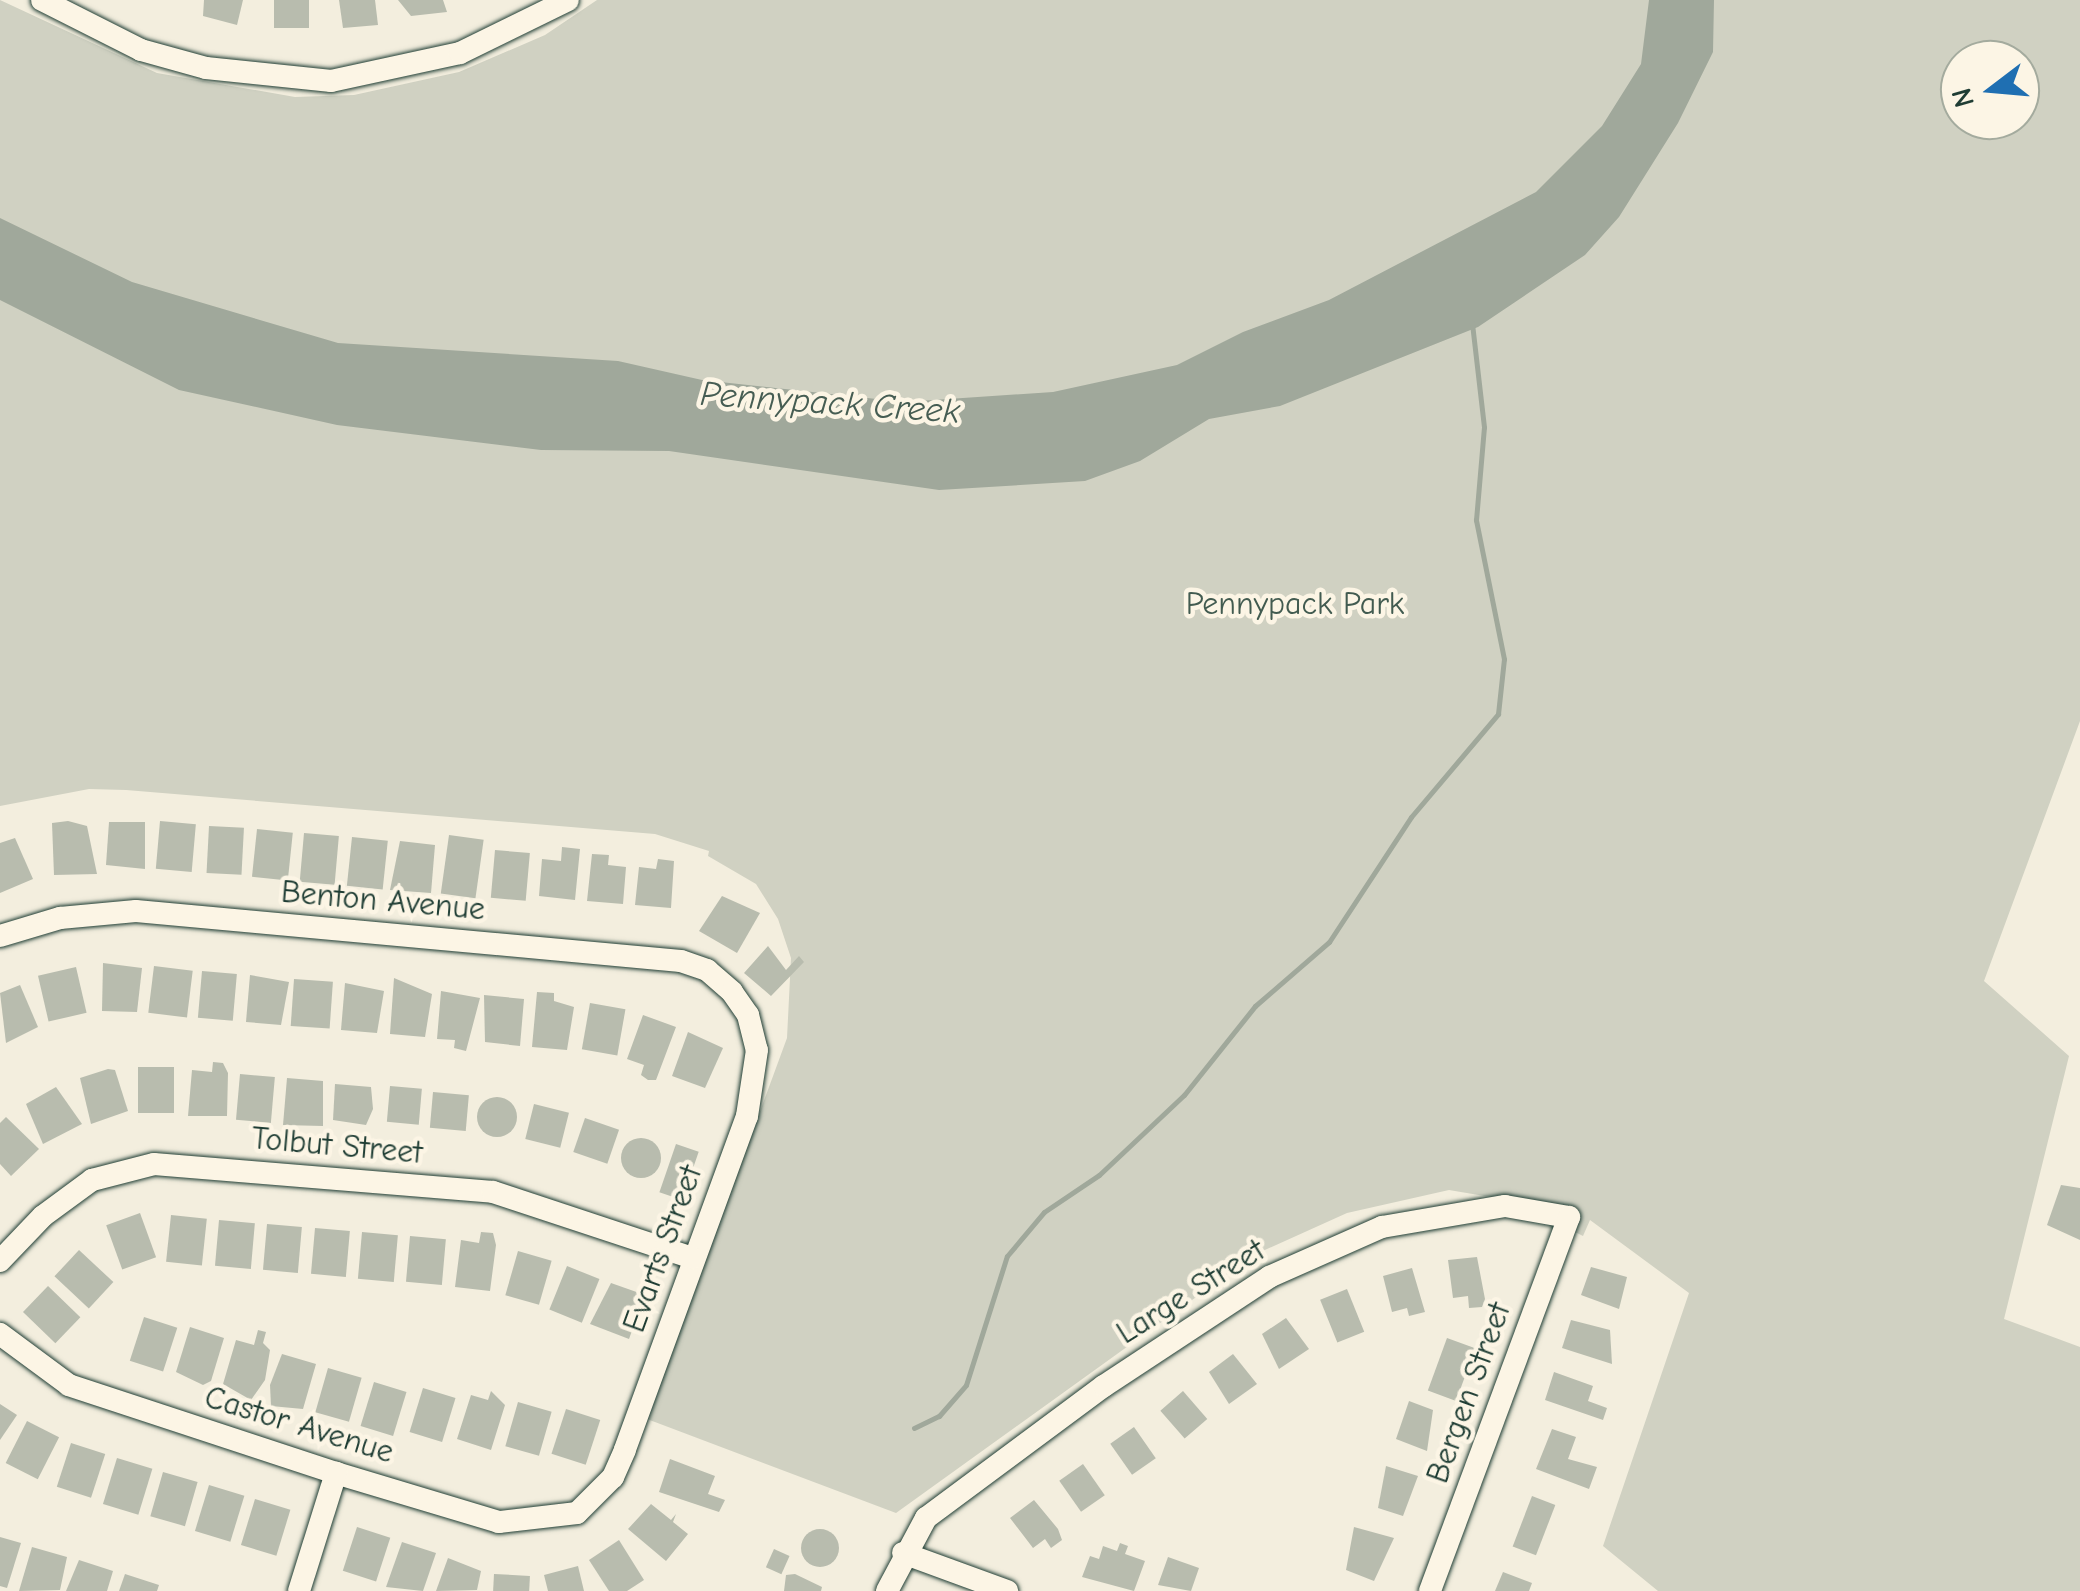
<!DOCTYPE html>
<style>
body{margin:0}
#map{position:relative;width:2080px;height:1591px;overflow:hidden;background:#f3eede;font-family:"Comic Neue",sans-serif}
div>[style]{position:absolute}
.green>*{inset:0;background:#d0d1c2}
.water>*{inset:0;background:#a0a89b}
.stream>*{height:5px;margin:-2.5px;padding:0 2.5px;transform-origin:2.5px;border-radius:2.5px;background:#a0a89b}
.building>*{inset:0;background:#b8bcae;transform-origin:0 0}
.round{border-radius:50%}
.roads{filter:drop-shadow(0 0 2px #1f3d34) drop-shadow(0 0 2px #1f3d34)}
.minor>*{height:22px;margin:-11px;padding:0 11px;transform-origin:11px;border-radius:11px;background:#fcf5e5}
span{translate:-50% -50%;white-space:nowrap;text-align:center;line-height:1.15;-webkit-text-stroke:9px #fcf5e5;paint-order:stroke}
.park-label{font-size:32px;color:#425b50}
.street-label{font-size:32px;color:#1f3d34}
.water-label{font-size:35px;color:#465d53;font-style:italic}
.north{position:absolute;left:1940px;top:40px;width:100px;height:100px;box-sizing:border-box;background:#fcf5e5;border:2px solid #a4ab9e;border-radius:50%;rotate:254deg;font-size:28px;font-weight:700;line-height:40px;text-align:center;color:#1f3d34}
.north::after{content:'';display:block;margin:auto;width:35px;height:45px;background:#1f6fb2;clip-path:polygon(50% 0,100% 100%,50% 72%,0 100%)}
</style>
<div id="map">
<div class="green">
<div style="clip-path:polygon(evenodd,0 0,157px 73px,295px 97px,354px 95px,459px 72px,545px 35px,597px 0,2080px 0,2080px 721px,1984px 981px,2069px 1056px,2004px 1319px,2080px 1347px,2080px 1591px,1658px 1591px,1603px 1546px,1689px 1293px,1590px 1220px,1583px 1236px,1575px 1232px,1579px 1212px,1449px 1190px,1347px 1213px,1256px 1254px,896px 1513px,647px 1419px,787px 1038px,791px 958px,778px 919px,756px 884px,708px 856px,709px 851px,655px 834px,126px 790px,89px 789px,0 806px,0 0,1960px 60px,2020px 60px,2020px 120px,1960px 120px,1960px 60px)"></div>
</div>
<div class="water">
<div style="clip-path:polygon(1649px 0,1714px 0,1713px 52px,1678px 123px,1619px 217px,1585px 255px,1478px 327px,1280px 406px,1209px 419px,1140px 461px,1085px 481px,939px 490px,669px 451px,541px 450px,337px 425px,179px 390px,0 300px,0 218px,132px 282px,338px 343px,618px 361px,702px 380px,904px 402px,1053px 392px,1177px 365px,1243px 332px,1329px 300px,1536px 192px,1602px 126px,1641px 64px)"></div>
</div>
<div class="stream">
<div style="left:914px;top:1428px;width:28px;rotate:-26deg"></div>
<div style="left:939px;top:1416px;width:41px;rotate:-48.9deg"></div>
<div style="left:966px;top:1385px;width:135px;rotate:-72.4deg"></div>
<div style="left:1007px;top:1256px;width:57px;rotate:-49.9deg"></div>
<div style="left:1044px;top:1212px;width:66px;rotate:-33.9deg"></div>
<div style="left:1099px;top:1175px;width:117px;rotate:-43.3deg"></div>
<div style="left:1184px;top:1095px;width:114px;rotate:-51.4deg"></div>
<div style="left:1255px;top:1006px;width:98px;rotate:-40.9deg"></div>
<div style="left:1329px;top:942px;width:149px;rotate:-56.7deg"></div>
<div style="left:1411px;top:817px;width:135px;rotate:-49.8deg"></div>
<div style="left:1498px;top:714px;width:55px;rotate:-83.8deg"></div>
<div style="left:1504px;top:659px;width:142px;rotate:-101.4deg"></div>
<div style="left:1476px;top:520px;width:93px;rotate:-85.1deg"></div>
<div style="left:1484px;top:427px;width:105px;rotate:-96.6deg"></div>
</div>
<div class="building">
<div style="clip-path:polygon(204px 0,243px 0,237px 25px,203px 16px)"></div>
<div style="left:274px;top:0;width:35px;height:28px"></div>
<div style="clip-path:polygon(339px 0,375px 0,378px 25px,343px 28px)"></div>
<div style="clip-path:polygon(398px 0,443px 0,447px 12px,411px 16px)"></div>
<div style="clip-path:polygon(68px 821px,87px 826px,97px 874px,54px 875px,52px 823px)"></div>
<div style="left:160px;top:821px;width:36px;height:48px;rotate:5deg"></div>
<div style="clip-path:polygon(109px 822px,145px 822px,145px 869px,106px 865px)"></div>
<div style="left:209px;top:826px;width:35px;height:47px;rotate:3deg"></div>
<div style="left:257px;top:829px;width:36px;height:48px;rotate:6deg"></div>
<div style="left:304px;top:833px;width:35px;height:49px;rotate:5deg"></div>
<div style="left:449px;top:835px;width:35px;height:59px;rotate:8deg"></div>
<div style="left:352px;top:837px;width:36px;height:49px;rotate:6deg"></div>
<div style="clip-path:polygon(15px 838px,33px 879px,0 893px,0 843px)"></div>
<div style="clip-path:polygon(400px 841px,435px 845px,431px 893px,390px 890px)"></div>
<div style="clip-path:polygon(562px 847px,580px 849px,575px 900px,539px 896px,542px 859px,561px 861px)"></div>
<div style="left:495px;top:850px;width:35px;height:48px;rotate:5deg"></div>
<div style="clip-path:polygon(592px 854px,609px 855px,608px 865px,626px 867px,623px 904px,587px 901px)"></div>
<div style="clip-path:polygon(658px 859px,674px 861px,671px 908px,635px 905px,639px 867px,656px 869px)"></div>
<div style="clip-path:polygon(722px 896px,760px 913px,737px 953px,699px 931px)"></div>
<div style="clip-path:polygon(768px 946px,786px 970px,799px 956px,804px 962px,771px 996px,744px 973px)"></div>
<div style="clip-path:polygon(103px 963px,142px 968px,137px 1012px,102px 1011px)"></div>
<div style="left:154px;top:966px;width:39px;height:47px;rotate:7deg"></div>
<div style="left:76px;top:967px;width:47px;height:39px;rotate:77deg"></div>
<div style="left:202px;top:971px;width:35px;height:47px;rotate:5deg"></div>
<div style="clip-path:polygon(250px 975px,289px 982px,281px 1025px,246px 1022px)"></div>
<div style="clip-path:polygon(394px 978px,432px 994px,425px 1037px,390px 1034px)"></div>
<div style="left:294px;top:979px;width:39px;height:47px;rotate:4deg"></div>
<div style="clip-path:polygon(345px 983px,384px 991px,377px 1033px,341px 1030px)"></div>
<div style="clip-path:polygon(20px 985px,38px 1027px,6px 1043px,0 993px)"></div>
<div style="clip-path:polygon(441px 991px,480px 998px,466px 1051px,454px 1048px,455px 1040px,437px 1039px)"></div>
<div style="clip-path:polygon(537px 992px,554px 993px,554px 1001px,574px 1007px,567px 1050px,532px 1047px)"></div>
<div style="clip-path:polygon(484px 995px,524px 999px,520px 1046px,485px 1042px)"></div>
<div style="left:590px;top:1003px;width:36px;height:47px;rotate:10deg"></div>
<div style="clip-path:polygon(643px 1015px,676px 1027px,656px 1080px,648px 1080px,641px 1075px,644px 1065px,627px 1059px)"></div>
<div style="clip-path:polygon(688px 1032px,723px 1048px,705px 1088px,672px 1076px)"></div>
<div style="clip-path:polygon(213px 1062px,223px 1063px,228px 1073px,227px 1116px,188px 1116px,192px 1070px,212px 1072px)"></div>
<div style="left:138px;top:1067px;width:36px;height:46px"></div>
<div style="clip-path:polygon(108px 1069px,115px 1070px,128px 1111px,91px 1124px,80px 1078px)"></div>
<div style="left:240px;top:1074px;width:35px;height:46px;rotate:5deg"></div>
<div style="clip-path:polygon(287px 1078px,323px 1081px,323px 1126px,283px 1125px)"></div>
<div style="clip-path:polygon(335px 1084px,371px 1087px,373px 1109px,366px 1125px,333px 1120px)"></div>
<div style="left:390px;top:1086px;width:32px;height:36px;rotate:5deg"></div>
<div style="clip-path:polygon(56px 1087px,82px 1124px,43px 1144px,26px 1104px)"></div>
<div style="left:433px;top:1092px;width:36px;height:36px;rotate:5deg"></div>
<div class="round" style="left:477px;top:1097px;width:40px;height:40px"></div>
<div style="left:534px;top:1104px;width:36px;height:36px;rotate:14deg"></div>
<div style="clip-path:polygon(6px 1117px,39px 1149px,11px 1176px,0 1164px,0 1123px)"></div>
<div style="left:585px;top:1118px;width:36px;height:36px;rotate:19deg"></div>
<div class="round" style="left:621px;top:1138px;width:40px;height:40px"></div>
<div style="left:676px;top:1144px;width:24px;height:51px;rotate:19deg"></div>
<div style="clip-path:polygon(2061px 1185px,2080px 1188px,2080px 1240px,2047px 1225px)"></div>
<div style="left:140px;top:1213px;width:47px;height:36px;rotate:70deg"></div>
<div style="left:171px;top:1215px;width:36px;height:47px;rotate:6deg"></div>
<div style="left:219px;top:1220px;width:36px;height:46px;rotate:5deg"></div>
<div style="left:267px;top:1224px;width:35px;height:46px;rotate:5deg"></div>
<div style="left:315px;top:1228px;width:35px;height:46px;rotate:5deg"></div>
<div style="left:362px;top:1232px;width:36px;height:47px;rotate:5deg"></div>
<div style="clip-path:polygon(481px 1232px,493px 1233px,496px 1245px,490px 1291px,455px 1287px,461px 1240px,479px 1243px)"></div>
<div style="left:410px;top:1236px;width:36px;height:46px;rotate:5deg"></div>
<div style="left:79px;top:1250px;width:47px;height:36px;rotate:43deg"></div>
<div style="left:518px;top:1251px;width:35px;height:46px;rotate:16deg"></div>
<div style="clip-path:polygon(1477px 1257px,1485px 1299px,1482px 1307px,1469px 1308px,1468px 1296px,1453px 1298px,1448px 1260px)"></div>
<div style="left:567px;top:1266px;width:35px;height:47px;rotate:22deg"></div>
<div style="clip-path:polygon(1591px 1267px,1627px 1277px,1619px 1309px,1581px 1295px)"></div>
<div style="clip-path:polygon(1412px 1268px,1425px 1312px,1409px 1316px,1407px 1308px,1392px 1312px,1383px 1276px)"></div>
<div style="clip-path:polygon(611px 1283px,645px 1295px,629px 1339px,590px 1324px)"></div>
<div style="left:48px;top:1286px;width:45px;height:36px;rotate:44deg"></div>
<div style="left:1347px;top:1289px;width:46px;height:29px;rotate:68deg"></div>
<div style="left:144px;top:1317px;width:35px;height:46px;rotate:18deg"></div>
<div style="clip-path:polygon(1286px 1318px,1309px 1349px,1279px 1369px,1262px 1334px)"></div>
<div style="clip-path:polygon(1571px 1320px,1610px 1330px,1612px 1364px,1562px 1348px)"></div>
<div style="clip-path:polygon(190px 1327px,224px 1338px,211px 1381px,203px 1385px,176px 1372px)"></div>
<div style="clip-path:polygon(258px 1330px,266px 1332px,263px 1343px,270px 1350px,265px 1380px,251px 1400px,223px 1384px,236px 1340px,254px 1345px)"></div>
<div style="left:1447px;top:1338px;width:30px;height:56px;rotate:20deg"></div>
<div style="clip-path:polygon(282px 1354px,316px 1364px,303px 1409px,271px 1406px,270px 1385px)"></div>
<div style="clip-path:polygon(1233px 1354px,1257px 1384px,1229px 1404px,1209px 1372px)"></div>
<div style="left:328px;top:1368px;width:35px;height:46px;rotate:16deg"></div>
<div style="clip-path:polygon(1554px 1372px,1593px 1386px,1588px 1401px,1607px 1408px,1603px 1420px,1545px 1400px)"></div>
<div style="left:374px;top:1382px;width:34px;height:46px;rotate:17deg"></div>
<div style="left:423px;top:1388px;width:34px;height:46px;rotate:17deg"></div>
<div style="clip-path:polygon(491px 1391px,505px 1405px,491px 1450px,457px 1439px,471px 1395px,488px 1400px)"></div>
<div style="left:1183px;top:1391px;width:37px;height:30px;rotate:49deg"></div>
<div style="clip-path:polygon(1409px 1401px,1433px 1410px,1427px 1451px,1396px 1439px)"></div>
<div style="left:518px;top:1402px;width:35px;height:46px;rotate:16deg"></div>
<div style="clip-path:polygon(0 1404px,17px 1415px,0 1440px)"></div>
<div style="left:566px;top:1409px;width:36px;height:47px;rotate:18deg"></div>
<div style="left:27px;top:1421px;width:36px;height:47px;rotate:27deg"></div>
<div style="left:1134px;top:1427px;width:38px;height:29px;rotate:55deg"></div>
<div style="clip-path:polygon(1552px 1429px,1576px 1437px,1568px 1459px,1597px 1467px,1589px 1489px,1536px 1469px)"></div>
<div style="left:71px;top:1443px;width:36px;height:46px;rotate:18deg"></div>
<div style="left:117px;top:1458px;width:37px;height:48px;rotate:17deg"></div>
<div style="clip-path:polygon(670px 1459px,715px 1476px,708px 1494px,725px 1500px,719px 1512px,659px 1492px)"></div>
<div style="left:1083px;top:1464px;width:38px;height:29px;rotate:55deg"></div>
<div style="clip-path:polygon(1386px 1466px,1418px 1476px,1403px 1516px,1378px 1508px)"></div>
<div style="left:163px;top:1472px;width:36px;height:46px;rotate:16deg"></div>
<div style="left:209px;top:1485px;width:37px;height:48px;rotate:17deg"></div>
<div style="left:1532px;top:1496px;width:25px;height:54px;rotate:21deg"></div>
<div style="left:255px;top:1499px;width:37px;height:48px;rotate:17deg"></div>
<div style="clip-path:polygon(1034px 1500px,1058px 1529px,1062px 1540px,1051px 1548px,1045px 1539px,1033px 1548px,1010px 1518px)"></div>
<div style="clip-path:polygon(651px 1504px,671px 1520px,676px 1514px,673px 1522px,688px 1534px,666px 1561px,628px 1529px)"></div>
<div style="left:357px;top:1527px;width:35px;height:46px;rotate:18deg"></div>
<div style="clip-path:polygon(1354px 1527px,1394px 1538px,1374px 1581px,1346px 1570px)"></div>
<div class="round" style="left:801px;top:1529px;width:38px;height:38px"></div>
<div style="clip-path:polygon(0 1537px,21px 1543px,7px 1588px,0 1586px)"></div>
<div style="clip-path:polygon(619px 1540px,644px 1580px,627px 1591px,609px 1591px,589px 1560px)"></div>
<div style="clip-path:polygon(402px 1542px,436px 1553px,423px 1591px,386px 1587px)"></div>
<div style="clip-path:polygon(1120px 1543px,1128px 1546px,1125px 1554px,1145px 1561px,1134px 1591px,1082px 1577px,1090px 1556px,1099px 1559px,1103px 1546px,1117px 1551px)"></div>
<div style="clip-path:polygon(32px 1547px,67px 1557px,60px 1590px,19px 1591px)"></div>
<div style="left:774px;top:1549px;width:17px;height:20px;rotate:24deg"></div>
<div style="clip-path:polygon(1168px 1557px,1199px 1568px,1191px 1591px,1158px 1585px)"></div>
<div style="clip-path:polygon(448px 1558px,481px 1571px,477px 1590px,436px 1591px)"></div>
<div style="clip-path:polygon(79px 1560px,113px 1571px,107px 1591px,66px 1591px)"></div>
<div style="clip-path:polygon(578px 1566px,584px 1591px,548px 1591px,544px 1575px)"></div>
<div style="clip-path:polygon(1503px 1572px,1532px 1583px,1529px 1591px,1495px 1591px)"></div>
<div style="clip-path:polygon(125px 1574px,159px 1585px,157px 1591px,119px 1591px)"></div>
<div style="left:494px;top:1574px;width:36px;height:17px;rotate:3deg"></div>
<div style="clip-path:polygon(795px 1574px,822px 1587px,821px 1591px,784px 1591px,786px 1575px)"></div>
</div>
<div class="roads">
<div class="minor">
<div style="left:42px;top:0;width:111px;rotate:26.8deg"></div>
<div style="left:141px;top:50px;width:67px;rotate:15.5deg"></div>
<div style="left:206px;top:68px;width:126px;rotate:5.9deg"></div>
<div style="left:331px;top:81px;width:132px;rotate:-12.2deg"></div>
<div style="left:460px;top:53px;width:120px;rotate:-26.1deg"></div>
<div style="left:0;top:936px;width:63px;rotate:-16.7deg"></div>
<div style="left:60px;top:918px;width:76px;rotate:-5.3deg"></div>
<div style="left:136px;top:911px;width:547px;rotate:5.24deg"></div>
<div style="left:681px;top:961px;width:28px;rotate:19deg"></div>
<div style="left:707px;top:970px;width:33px;rotate:41deg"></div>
<div style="left:732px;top:992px;width:28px;rotate:55deg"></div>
<div style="left:748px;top:1015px;width:36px;rotate:76deg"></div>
<div style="left:757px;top:1050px;width:67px;rotate:98.6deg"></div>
<div style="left:747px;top:1116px;width:356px;rotate:110.1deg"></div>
<div style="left:625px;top:1450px;width:30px;rotate:114deg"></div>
<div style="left:613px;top:1477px;width:51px;rotate:135deg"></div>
<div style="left:577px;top:1513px;width:79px;rotate:173.4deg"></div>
<div style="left:499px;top:1522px;width:170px;rotate:-163.3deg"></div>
<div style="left:336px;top:1473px;width:281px;rotate:-161.8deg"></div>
<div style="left:69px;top:1385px;width:86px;rotate:-143.5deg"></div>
<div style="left:0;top:1261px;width:62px;rotate:-46.3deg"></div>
<div style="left:43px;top:1216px;width:61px;rotate:-36.3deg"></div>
<div style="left:92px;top:1180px;width:64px;rotate:-14.5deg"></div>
<div style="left:154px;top:1164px;width:340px;rotate:4.7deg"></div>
<div style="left:493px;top:1192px;width:210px;rotate:18.3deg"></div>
<div style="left:903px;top:1553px;width:111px;rotate:20.1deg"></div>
<div style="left:299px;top:1591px;width:124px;rotate:-72.6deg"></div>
<div style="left:887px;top:1591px;width:83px;rotate:-61.9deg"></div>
<div style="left:926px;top:1518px;width:222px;rotate:-36.6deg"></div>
<div style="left:1104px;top:1386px;width:198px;rotate:-33.4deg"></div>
<div style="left:1269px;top:1277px;width:124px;rotate:-23.9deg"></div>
<div style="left:1382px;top:1227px;width:125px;rotate:-9.7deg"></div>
<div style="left:1505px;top:1206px;width:65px;rotate:9.8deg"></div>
<div style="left:1569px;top:1217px;width:399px;rotate:110.4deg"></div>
</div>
</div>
<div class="park-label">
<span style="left:1295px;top:604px">Pennypack Park</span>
</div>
<div class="street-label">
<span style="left:383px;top:901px;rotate:5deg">Benton Avenue</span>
<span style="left:337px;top:1146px;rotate:5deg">Tolbut Street</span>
<span style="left:663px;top:1249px;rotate:-70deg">Evarts Street</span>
<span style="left:1191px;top:1292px;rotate:-32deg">Large Street</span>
<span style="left:1469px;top:1393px;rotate:-70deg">Bergen Street</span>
<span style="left:299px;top:1425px;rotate:17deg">Castor Avenue</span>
</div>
<div class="water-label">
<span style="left:830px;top:403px;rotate:4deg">Pennypack Creek</span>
</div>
<div class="north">N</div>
</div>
